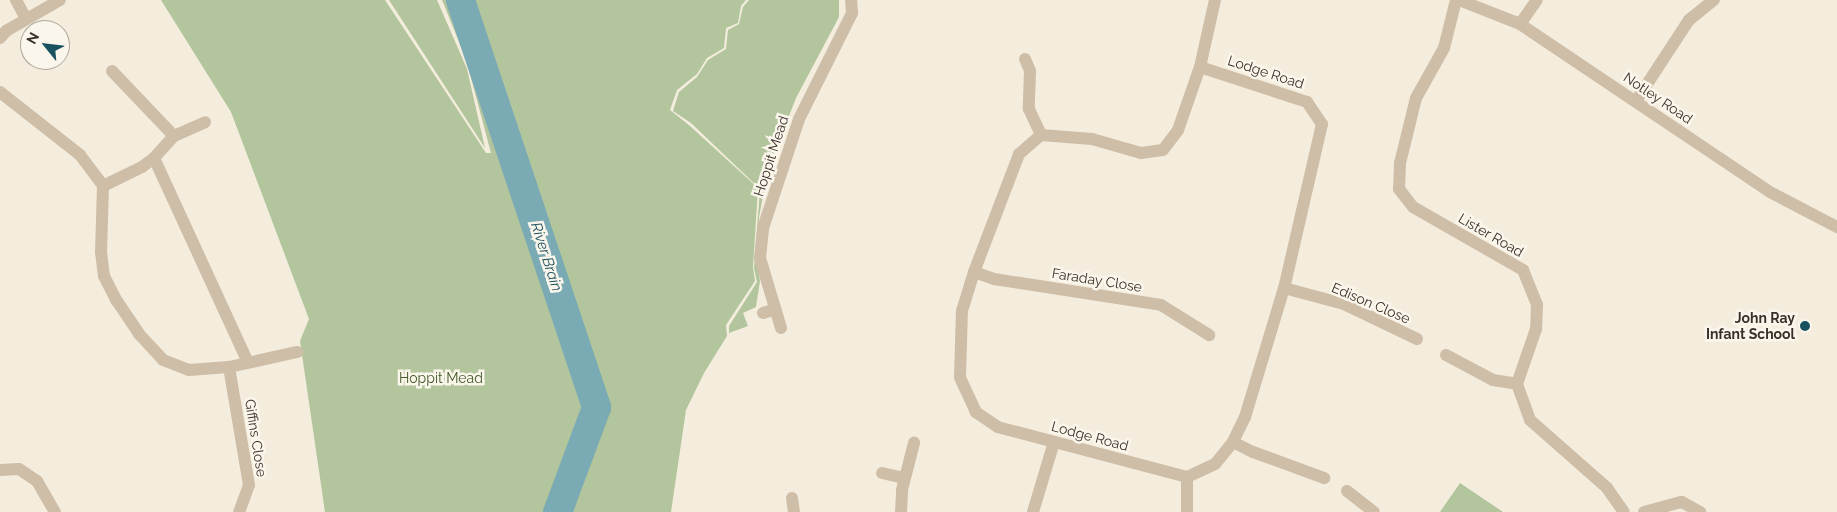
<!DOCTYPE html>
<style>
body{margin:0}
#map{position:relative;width:1837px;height:512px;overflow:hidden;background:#f4eddd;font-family:Raleway,sans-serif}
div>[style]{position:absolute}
.green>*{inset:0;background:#b2c59c}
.river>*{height:29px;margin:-14.5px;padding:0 14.5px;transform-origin:14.5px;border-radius:14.5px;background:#7aaab4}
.minor>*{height:12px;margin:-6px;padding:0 6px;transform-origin:6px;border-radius:6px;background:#cebea8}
.dots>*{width:14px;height:14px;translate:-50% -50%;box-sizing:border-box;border:2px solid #fbf6eb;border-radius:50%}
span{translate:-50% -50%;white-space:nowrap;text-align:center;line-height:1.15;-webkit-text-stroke:5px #fbf6eb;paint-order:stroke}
.street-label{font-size:14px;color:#3a3029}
.poi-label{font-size:14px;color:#3a3029;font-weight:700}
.right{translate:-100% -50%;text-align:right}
.park-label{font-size:14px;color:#435b2a}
.water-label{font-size:15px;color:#1a525f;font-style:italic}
.north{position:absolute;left:20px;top:20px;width:50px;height:50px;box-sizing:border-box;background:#fbf6eb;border:1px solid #aea79d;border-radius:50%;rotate:299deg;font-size:14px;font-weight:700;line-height:20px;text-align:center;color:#3a3029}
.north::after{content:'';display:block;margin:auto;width:18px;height:22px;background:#1a525f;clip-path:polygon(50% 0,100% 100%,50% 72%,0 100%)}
</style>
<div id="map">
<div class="green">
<div style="clip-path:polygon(161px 0,385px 0,486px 153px,491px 153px,466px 59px,442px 0,453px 0,509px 185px,596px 407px,552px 512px,325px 512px,300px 341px,309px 319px,231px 112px)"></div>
<div style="clip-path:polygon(389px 0,437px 0,467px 69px,485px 148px)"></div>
<div style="clip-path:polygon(465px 0,746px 0,741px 6px,738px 23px,726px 28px,724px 48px,707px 58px,697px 74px,677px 90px,670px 110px,690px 126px,758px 188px,753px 267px,755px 281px,726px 325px,727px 336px,704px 373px,686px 410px,671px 512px,563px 512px,601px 408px)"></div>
<div style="clip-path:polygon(749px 0,839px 0,839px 17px,796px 98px,768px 170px,759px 217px,757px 260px,760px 281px,756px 307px,743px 313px,748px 326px,729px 333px,729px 326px,757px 282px,754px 268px,760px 189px,691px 123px,673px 111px,679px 92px,697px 77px,708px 60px,726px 49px,728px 30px,739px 24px,743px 7px)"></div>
<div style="clip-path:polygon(1460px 483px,1503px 512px,1440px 512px)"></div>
</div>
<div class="river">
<div style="left:460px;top:0;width:429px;rotate:71.5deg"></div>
<div style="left:596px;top:407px;width:112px;rotate:110.4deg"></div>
</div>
<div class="minor">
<div style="left:16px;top:0;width:21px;rotate:62deg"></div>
<div style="left:1456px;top:0;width:49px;rotate:104deg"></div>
<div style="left:1444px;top:48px;width:57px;rotate:119.2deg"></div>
<div style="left:1416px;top:98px;width:67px;rotate:103.8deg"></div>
<div style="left:1400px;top:163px;width:26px;rotate:92deg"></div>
<div style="left:1399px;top:189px;width:23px;rotate:52deg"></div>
<div style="left:1413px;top:207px;width:127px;rotate:29.8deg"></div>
<div style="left:1523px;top:270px;width:37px;rotate:68deg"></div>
<div style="left:1537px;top:304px;width:25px;rotate:92deg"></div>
<div style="left:1536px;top:329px;width:58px;rotate:109.1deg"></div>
<div style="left:1517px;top:384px;width:38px;rotate:70deg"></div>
<div style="left:1530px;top:420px;width:103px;rotate:41.4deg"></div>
<div style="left:1607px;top:488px;width:29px;rotate:55deg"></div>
<div style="left:1459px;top:0;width:66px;rotate:21.5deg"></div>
<div style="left:1520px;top:24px;width:301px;rotate:33.9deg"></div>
<div style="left:1770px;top:192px;width:76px;rotate:27.6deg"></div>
<div style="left:1520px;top:24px;width:29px;rotate:-55deg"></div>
<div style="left:0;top:38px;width:9px;rotate:-49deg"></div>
<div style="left:6px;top:31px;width:62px;rotate:-29.9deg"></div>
<div style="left:1025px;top:59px;width:13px;rotate:67deg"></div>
<div style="left:1030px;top:71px;width:38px;rotate:92deg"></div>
<div style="left:1029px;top:109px;width:29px;rotate:65deg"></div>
<div style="left:1200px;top:67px;width:113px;rotate:18.1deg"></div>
<div style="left:1307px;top:102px;width:27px;rotate:56deg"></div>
<div style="left:1322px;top:124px;width:168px;rotate:103deg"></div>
<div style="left:1284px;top:288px;width:135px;rotate:106.8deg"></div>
<div style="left:1245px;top:417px;width:28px;rotate:116deg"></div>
<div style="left:1233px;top:442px;width:28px;rotate:129deg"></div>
<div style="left:1215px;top:464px;width:31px;rotate:155deg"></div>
<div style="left:1187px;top:477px;width:196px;rotate:-165.2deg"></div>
<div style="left:998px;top:427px;width:27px;rotate:-146deg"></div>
<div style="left:976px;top:412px;width:38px;rotate:-115deg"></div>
<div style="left:960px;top:377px;width:66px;rotate:-88.3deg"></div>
<div style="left:962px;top:311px;width:41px;rotate:-72.9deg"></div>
<div style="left:974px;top:272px;width:126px;rotate:-69.1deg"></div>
<div style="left:1019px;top:154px;width:29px;rotate:-41deg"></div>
<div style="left:1041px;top:135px;width:51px;rotate:4.5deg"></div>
<div style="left:1092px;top:139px;width:51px;rotate:15.9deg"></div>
<div style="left:1141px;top:153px;width:22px;rotate:-8deg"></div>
<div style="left:1163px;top:150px;width:25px;rotate:-53deg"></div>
<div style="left:1178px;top:130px;width:67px;rotate:-70.8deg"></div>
<div style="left:1200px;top:67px;width:69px;rotate:-77.4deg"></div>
<div style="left:112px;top:71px;width:90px;rotate:46.4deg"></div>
<div style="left:0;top:92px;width:102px;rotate:38.2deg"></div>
<div style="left:80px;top:155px;width:39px;rotate:53deg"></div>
<div style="left:103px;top:186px;width:66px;rotate:91.7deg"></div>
<div style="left:101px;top:252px;width:24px;rotate:83deg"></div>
<div style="left:104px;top:276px;width:28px;rotate:63deg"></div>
<div style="left:117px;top:301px;width:40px;rotate:56deg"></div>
<div style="left:139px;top:334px;width:35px;rotate:47deg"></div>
<div style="left:163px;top:360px;width:28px;rotate:21deg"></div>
<div style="left:189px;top:370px;width:40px;rotate:-4.3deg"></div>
<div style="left:229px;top:367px;width:70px;rotate:-12.4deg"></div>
<div style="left:1636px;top:101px;width:97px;rotate:-56.8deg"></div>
<div style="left:1689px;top:20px;width:32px;rotate:-39deg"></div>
<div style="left:154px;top:158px;width:225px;rotate:65.3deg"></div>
<div style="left:103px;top:186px;width:43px;rotate:-26deg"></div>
<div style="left:142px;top:167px;width:15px;rotate:-37deg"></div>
<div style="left:154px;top:158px;width:30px;rotate:-48deg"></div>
<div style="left:174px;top:136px;width:34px;rotate:-24deg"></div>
<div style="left:974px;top:272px;width:21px;rotate:19deg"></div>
<div style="left:994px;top:279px;width:169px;rotate:8.8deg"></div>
<div style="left:1161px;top:305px;width:57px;rotate:32deg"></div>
<div style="left:1284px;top:288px;width:62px;rotate:14.9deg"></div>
<div style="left:1344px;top:304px;width:81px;rotate:25.6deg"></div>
<div style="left:763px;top:313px;width:13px;rotate:-18deg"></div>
<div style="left:781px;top:328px;width:73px;rotate:-106.7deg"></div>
<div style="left:760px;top:258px;width:30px;rotate:-84deg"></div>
<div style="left:763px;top:228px;width:115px;rotate:-71.7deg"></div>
<div style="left:799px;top:119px;width:119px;rotate:-63.4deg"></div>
<div style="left:852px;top:13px;width:13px;rotate:-94deg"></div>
<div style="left:1446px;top:355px;width:53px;rotate:28deg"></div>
<div style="left:1493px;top:380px;width:24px;rotate:9deg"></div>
<div style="left:229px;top:367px;width:120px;rotate:80.4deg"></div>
<div style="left:249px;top:485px;width:29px;rotate:110deg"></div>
<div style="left:1233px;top:442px;width:22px;rotate:27deg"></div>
<div style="left:1253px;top:452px;width:76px;rotate:20.1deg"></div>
<div style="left:0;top:470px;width:19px;rotate:-3deg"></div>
<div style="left:19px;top:469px;width:22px;rotate:34deg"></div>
<div style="left:37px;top:481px;width:36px;rotate:60deg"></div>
<div style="left:882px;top:473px;width:23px;rotate:13deg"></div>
<div style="left:1187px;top:477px;width:35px;rotate:90deg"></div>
<div style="left:1347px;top:491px;width:34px;rotate:38deg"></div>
<div style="left:792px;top:498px;width:14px;rotate:82deg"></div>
<div style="left:901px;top:512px;width:22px;rotate:-87deg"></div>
<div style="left:902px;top:490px;width:49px;rotate:-75.7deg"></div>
<div style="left:1033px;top:512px;width:73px;rotate:-73.3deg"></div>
<div style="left:1644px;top:512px;width:39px;rotate:-15deg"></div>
<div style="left:1682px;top:502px;width:21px;rotate:29deg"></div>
</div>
<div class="dots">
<div style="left:1805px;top:326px;background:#1a525f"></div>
</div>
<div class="street-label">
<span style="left:1266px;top:72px;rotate:18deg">Lodge Road</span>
<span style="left:1658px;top:98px;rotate:34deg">Notley Road</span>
<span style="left:771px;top:156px;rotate:-72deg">Hoppit Mead</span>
<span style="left:1491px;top:235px;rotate:30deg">Lister Road</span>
<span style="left:1097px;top:280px;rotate:9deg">Faraday Close</span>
<span style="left:1371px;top:303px;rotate:23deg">Edison Close</span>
<span style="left:1090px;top:436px;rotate:15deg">Lodge Road</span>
<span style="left:256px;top:438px;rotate:81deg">Giffins Close</span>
</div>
<div class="poi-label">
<span class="right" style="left:1795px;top:326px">John Ray<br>Infant School</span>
</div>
<div class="park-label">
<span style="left:441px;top:378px">Hoppit Mead</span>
</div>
<div class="water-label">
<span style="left:546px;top:257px;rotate:72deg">River Brain</span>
</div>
<div class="north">N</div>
</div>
